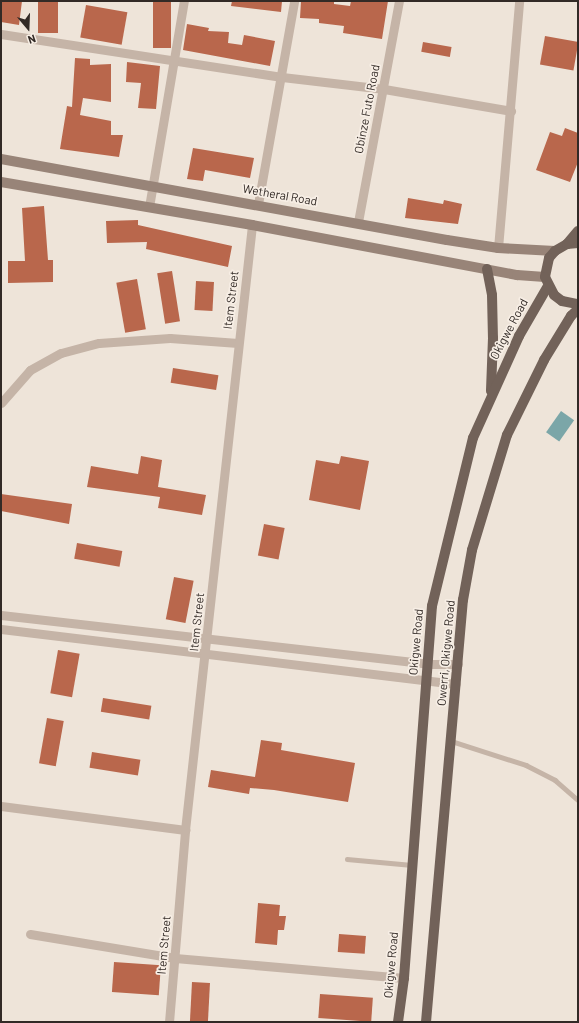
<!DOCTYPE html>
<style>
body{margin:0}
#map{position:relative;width:579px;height:1023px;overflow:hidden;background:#eee4d9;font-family:Barlow,sans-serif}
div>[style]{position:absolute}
.water>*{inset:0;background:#7ba6a8;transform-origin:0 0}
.building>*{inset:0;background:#b9674c;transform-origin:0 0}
.lane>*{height:4.5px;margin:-2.25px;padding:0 2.25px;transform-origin:2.25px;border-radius:2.25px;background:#c5b4a7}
.street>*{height:9px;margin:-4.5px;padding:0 4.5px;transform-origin:4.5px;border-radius:4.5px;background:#c5b4a7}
.secondary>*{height:10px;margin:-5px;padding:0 5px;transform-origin:5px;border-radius:5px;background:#988478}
.primary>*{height:10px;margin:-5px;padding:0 5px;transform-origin:5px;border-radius:5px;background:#726259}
span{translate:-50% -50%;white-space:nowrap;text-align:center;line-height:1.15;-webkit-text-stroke:3.5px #f7eee5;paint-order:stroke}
.street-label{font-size:12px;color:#322a26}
.frame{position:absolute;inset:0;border:2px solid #322a26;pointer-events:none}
.north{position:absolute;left:8px;top:8px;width:40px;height:40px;-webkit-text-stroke:3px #f7eee5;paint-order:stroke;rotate:161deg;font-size:11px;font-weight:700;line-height:16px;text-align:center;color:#322a26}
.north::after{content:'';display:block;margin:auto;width:14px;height:18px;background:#322a26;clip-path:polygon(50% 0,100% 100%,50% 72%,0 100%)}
</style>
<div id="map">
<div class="water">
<div style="left:561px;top:411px;width:16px;height:26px;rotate:35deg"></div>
</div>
<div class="building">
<div style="clip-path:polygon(1px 1px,22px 1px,19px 25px,1px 22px)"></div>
<div style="left:38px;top:1px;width:20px;height:32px"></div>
<div style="left:153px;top:1px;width:18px;height:47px"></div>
<div style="clip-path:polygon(232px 1px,282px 1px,281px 12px,231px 6px)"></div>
<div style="clip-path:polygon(301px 1px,334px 1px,334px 4px,350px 6px,351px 1px,388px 1px,382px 39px,343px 33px,344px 26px,319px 23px,319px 19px,300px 18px)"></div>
<div style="left:86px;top:5px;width:42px;height:33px;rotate:10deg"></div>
<div style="clip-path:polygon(187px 24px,209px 28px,208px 31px,229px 32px,228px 43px,242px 45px,244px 35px,275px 41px,270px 66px,183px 50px)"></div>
<div style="left:545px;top:36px;width:34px;height:29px;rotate:10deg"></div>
<div style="left:423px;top:42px;width:29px;height:10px;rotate:10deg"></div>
<div style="clip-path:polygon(75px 58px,90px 59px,90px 65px,111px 64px,111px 102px,83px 98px,80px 115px,111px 121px,111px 135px,123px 135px,119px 157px,60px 149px,67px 106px,72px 107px)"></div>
<div style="clip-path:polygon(127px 62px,160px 66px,156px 109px,138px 108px,141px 83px,126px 82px)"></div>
<div style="clip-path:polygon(565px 128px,578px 133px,578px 162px,570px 182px,536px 170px,550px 132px,562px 136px)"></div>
<div style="clip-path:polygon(193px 148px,254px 158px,250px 178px,205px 170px,203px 181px,187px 179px)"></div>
<div style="clip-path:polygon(408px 198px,443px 204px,444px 200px,462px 204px,458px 224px,405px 218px)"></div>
<div style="clip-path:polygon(44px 206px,48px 260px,53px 260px,53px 282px,8px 283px,8px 261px,25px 261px,22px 208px)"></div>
<div style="clip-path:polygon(138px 220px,138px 225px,232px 246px,228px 267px,146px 249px,147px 242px,107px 243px,106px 221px)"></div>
<div style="left:172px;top:271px;width:51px;height:15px;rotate:81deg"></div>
<div style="left:137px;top:279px;width:51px;height:21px;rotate:80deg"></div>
<div style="left:196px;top:281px;width:18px;height:29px;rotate:3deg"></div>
<div style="left:173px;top:368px;width:46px;height:15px;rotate:9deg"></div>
<div style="clip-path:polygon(141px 456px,162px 460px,158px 487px,206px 495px,202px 515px,158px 508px,160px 497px,87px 487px,91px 466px,138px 474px)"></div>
<div style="clip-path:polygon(341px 456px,369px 461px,360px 510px,309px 500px,316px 460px,339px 464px)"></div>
<div style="clip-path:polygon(1px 494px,72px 504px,69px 524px,1px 511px)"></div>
<div style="left:264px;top:524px;width:21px;height:32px;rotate:11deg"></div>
<div style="left:77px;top:543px;width:46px;height:16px;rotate:10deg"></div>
<div style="left:174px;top:577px;width:20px;height:43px;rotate:11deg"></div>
<div style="left:58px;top:650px;width:22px;height:44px;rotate:10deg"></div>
<div style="left:103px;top:698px;width:49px;height:14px;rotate:9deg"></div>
<div style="left:47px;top:718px;width:17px;height:46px;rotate:10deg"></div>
<div style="clip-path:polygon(261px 740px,282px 743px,281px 750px,355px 763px,348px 802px,274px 790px,250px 788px,249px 794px,208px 787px,211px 770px,255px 777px)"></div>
<div style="left:92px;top:752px;width:49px;height:16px;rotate:9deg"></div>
<div style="clip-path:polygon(258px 903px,280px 905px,279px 916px,286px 916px,284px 930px,278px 930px,277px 945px,255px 943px)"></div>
<div style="left:339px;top:934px;width:27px;height:18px;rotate:4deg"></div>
<div style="left:114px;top:962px;width:47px;height:30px;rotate:4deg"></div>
<div style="left:192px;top:982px;width:18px;height:40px;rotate:3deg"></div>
<div style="left:320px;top:994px;width:53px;height:24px;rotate:4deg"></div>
</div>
<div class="lane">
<div style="left:451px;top:741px;width:79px;rotate:17.7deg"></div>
<div style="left:526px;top:765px;width:33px;rotate:27deg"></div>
<div style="left:555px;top:780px;width:30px;rotate:41deg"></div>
<div style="left:347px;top:859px;width:65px;rotate:5.3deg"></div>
</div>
<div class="street">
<div style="left:1px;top:34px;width:284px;rotate:8.7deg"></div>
<div style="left:282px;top:77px;width:103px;rotate:6.7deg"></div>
<div style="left:384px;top:89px;width:129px;rotate:9.8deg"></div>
<div style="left:258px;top:204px;width:206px;rotate:-79.9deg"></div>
<div style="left:149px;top:207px;width:209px;rotate:-80.4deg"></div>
<div style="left:358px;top:222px;width:225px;rotate:-79.5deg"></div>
<div style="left:498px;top:248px;width:248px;rotate:-85.1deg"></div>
<div style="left:1px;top:403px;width:44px;rotate:-48.7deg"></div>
<div style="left:30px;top:370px;width:35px;rotate:-29deg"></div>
<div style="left:61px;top:353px;width:39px;rotate:-15deg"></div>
<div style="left:99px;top:343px;width:71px;rotate:-4deg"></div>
<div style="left:170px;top:338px;width:68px;rotate:4.2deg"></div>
<div style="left:1px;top:615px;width:430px;rotate:6.5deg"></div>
<div style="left:428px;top:664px;width:30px"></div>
<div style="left:1px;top:629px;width:458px;rotate:6.9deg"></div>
<div style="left:1px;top:806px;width:186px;rotate:7.4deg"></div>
<div style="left:30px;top:934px;width:147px;rotate:9.4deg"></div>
<div style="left:175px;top:958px;width:230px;rotate:5deg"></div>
<div style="left:169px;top:1022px;width:193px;rotate:-85.2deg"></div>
<div style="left:185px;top:830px;width:609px;rotate:-83.68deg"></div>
</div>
<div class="secondary">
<div style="left:1px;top:159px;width:453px;rotate:10.3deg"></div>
<div style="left:447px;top:240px;width:52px;rotate:8.9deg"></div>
<div style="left:498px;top:248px;width:57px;rotate:3deg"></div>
<div style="left:1px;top:182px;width:255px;rotate:9.7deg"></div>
<div style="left:252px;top:225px;width:270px;rotate:10.7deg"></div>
<div style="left:517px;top:275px;width:28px;rotate:4deg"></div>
</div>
<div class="primary">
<div style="left:578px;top:243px;width:11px;rotate:175deg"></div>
<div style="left:567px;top:244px;width:14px;rotate:150deg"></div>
<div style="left:555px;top:251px;width:9px;rotate:131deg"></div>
<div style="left:549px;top:258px;width:19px;rotate:102deg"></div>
<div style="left:545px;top:277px;width:20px;rotate:63deg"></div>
<div style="left:554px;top:295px;width:10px;rotate:37deg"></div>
<div style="left:562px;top:301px;width:16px;rotate:11deg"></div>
<div style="left:567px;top:244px;width:17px;rotate:-50deg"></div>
<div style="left:487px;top:269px;width:26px;rotate:79deg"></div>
<div style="left:492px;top:295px;width:43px;rotate:88.7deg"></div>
<div style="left:493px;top:338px;width:53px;rotate:92.2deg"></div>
<div style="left:398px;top:1022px;width:44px;rotate:-82.2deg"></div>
<div style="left:404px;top:978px;width:373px;rotate:-85.7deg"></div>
<div style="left:432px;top:606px;width:173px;rotate:-76.3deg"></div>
<div style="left:473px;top:438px;width:112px;rotate:-65.7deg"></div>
<div style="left:519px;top:336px;width:58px;rotate:-59.9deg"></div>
<div style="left:426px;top:1022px;width:424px;rotate:-85deg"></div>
<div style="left:463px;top:600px;width:51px;rotate:-79.8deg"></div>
<div style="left:472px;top:550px;width:120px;rotate:-73.1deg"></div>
<div style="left:507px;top:435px;width:84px;rotate:-63.7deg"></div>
<div style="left:544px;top:360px;width:52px;rotate:-58.5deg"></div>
<div style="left:571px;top:316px;width:10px;rotate:-45deg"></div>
</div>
<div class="street-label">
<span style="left:367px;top:109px;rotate:-79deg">Obinze Futo Road</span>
<span style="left:280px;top:195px;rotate:10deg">Wetheral Road</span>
<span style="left:231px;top:300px;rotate:-83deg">Item Street</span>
<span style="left:509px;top:329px;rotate:-62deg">Okigwe Road</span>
<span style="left:197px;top:622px;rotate:-84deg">Item Street</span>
<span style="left:416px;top:642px;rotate:-85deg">Okigwe Road</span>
<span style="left:446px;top:653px;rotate:-85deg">Owerri, Okigwe Road</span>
<span style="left:164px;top:945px;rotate:-85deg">Item Street</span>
<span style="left:391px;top:965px;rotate:-85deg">Okigwe Road</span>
</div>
<div class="frame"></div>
<div class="north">N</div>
</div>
